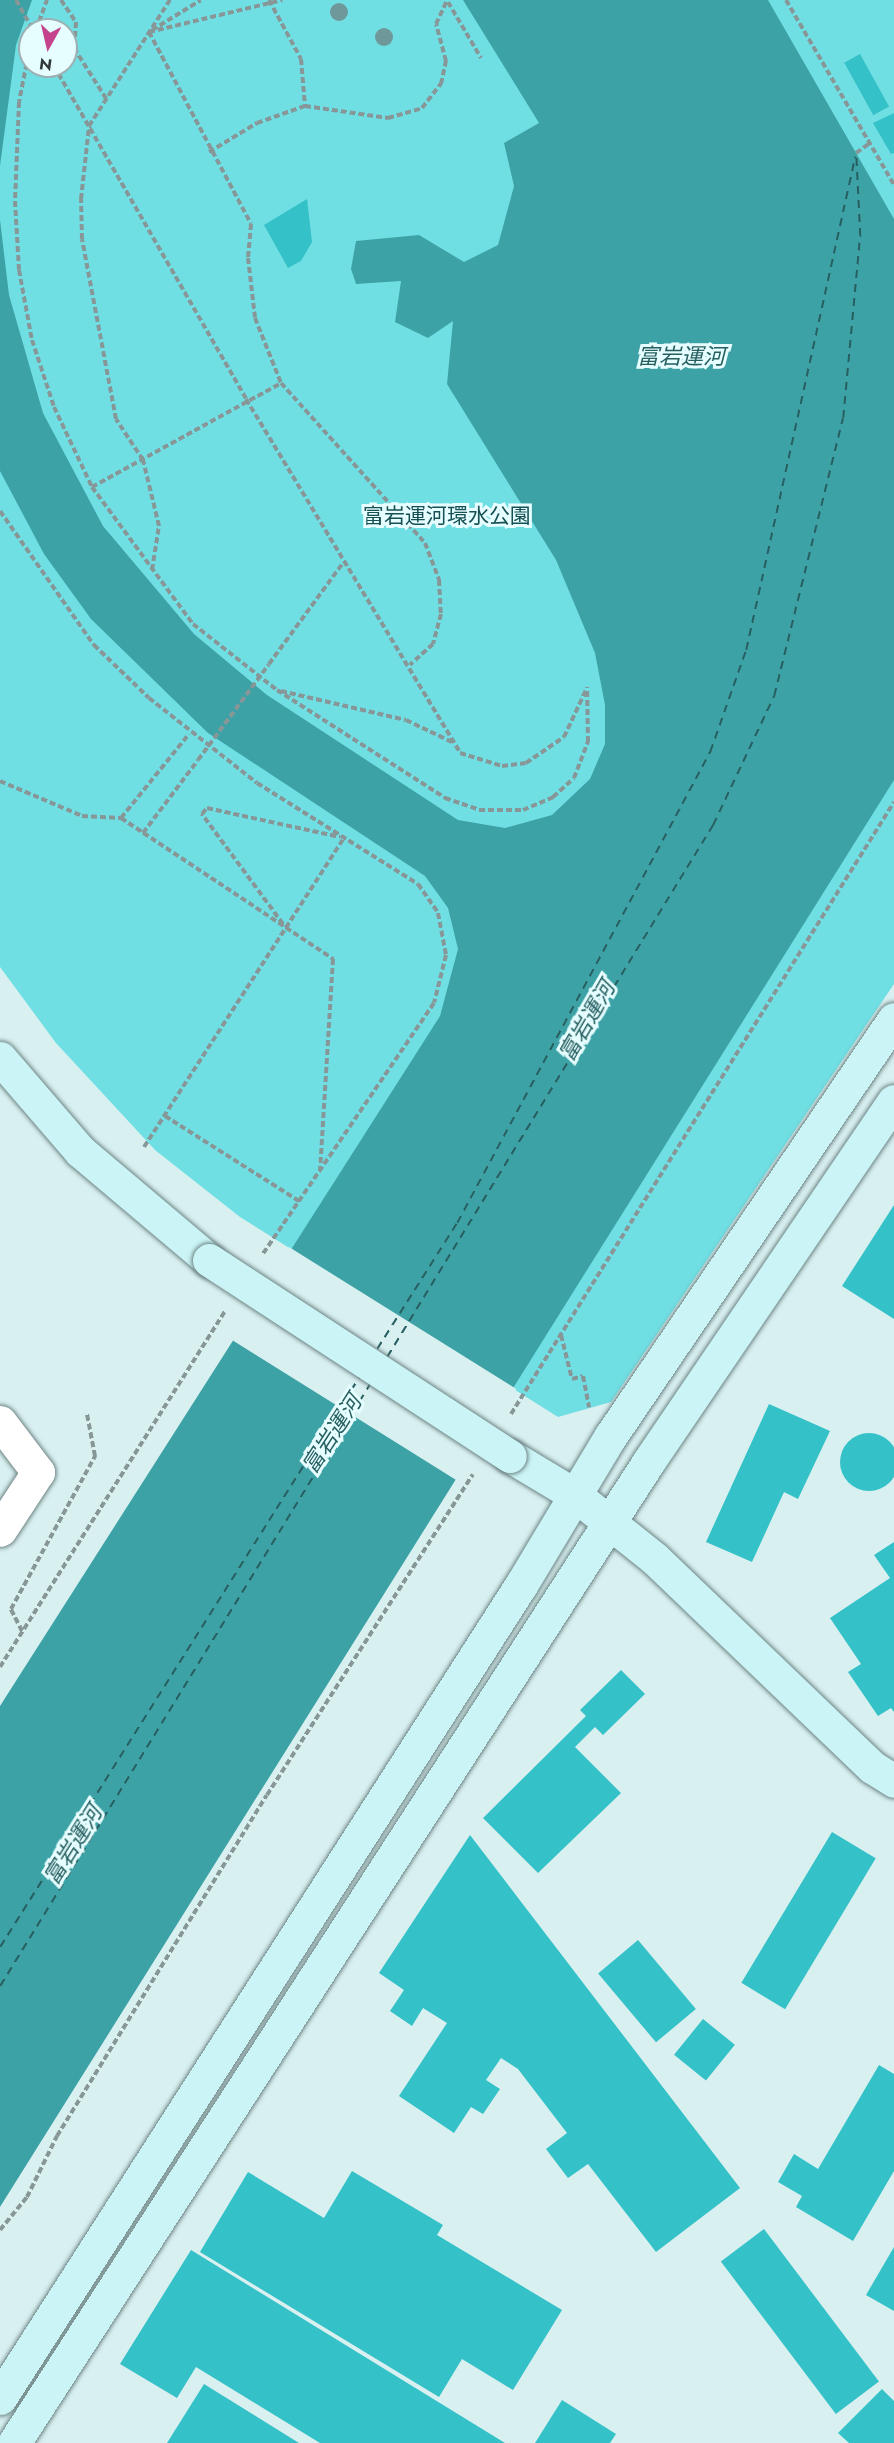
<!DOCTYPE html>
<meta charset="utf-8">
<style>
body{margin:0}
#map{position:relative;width:894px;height:2443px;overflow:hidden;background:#d9f0f1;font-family:Jost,"Noto Sans JP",sans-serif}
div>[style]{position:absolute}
.green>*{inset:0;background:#70dfe4}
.water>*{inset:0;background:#3da2a6}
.pier>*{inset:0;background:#d9f0f1;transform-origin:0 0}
.ferry>*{height:1.5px;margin-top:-0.75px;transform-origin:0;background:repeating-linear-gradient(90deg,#275f61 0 8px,transparent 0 14px)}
.building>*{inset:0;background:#34c1c7;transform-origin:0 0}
.round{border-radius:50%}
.path>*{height:4px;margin-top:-2px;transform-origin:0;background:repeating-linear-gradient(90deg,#879798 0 6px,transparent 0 9px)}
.roads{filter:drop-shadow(0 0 2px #6e8484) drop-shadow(0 0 2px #6e8484)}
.street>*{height:33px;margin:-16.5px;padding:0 16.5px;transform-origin:16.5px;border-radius:16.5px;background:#fff}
.secondary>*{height:33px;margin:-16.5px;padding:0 16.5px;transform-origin:16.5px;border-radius:16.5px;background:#cbf4f6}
.path-bridge>*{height:4px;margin-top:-2px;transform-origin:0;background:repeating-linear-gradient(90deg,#879798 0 6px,transparent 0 9px)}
.bridges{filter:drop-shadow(0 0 2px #6e8484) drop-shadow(0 0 2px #6e8484)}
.secondary-bridge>*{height:33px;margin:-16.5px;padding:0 16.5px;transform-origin:16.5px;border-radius:16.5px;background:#cbf4f6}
.trees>*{width:18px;height:18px;margin:-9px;border-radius:50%;background:#6e989a}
span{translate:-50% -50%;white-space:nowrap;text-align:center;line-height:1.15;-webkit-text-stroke:6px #e6feff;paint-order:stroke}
.park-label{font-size:21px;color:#175053}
.water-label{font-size:22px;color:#275f61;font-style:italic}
.north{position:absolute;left:18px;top:18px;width:60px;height:60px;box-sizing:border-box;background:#e6feff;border:2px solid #9eb0b1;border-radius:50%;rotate:188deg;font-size:16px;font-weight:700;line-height:24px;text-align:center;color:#313a3b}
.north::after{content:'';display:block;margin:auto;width:21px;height:27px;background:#c4438c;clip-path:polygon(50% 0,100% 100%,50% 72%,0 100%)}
</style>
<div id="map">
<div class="green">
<div style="clip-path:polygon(evenodd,0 0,894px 0,894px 984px,611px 1402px,558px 1417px,240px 1217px,155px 1150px,56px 1043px,0 967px,0 0,30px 30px,66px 30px,66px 66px,30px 66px,30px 30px)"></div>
</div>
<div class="water">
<div style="clip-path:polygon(0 0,32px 0,16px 45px,0 166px)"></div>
<div style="clip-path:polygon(463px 0,768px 0,894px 219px,894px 780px,0 2207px,0 1706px,440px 1016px,458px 949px,448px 908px,425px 876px,208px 733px,91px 619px,44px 554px,0 471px,0 220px,9px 295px,43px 413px,103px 526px,194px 634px,267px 695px,458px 820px,505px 828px,552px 815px,590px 779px,605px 744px,605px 705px,595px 653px,556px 560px,447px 384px,453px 321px,428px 338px,395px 322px,401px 281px,356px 284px,351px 269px,356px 241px,419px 235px,464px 262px,498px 245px,514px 186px,504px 143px,539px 123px)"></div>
</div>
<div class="pier">
<div style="left:289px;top:1247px;width:268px;height:109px;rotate:32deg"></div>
</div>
<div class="ferry">
<div style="left:377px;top:1349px;width:149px;rotate:-57.6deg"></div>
<div style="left:457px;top:1223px;width:535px;rotate:-61.76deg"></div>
<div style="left:710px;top:752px;width:108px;rotate:-70.6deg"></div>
<div style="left:746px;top:650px;width:505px;rotate:-77.53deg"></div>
<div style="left:387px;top:1357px;width:624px;rotate:-58.5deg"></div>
<div style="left:713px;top:825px;width:143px;rotate:-64.7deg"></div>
<div style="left:774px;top:696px;width:286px;rotate:-76.1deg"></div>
<div style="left:843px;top:418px;width:183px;rotate:-84.7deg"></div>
<div style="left:860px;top:236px;width:83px;rotate:-92.8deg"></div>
<div style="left:0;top:1947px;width:675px;rotate:-57.77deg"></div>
<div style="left:0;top:1986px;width:707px;rotate:-58.42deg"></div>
</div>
<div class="building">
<div style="left:860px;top:54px;width:60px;height:18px;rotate:61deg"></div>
<div style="clip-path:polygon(894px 113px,894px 153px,891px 154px,873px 123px)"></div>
<div style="clip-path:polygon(307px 199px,312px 242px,301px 261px,288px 268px,264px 225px)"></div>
<div style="clip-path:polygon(894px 1205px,894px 1319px,842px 1286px)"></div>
<div style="clip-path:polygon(769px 1404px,830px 1431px,798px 1499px,784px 1492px,752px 1562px,706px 1542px)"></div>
<div class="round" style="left:840px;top:1433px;width:58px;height:58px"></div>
<div style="clip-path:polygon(894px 1542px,894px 1712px,891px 1708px,878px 1716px,848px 1672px,861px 1664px,830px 1618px,890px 1578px,874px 1555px)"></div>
<div style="clip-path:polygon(621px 1670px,645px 1694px,603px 1735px,595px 1727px,575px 1747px,621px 1793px,538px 1873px,483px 1818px,586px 1716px,580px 1710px)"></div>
<div style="left:832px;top:1832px;width:51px;height:176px;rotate:31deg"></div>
<div style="clip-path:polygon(470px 1835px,740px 2188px,656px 2252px,588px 2164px,568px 2178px,546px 2149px,567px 2133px,518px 2069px,501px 2058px,486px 2080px,500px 2089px,483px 2114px,471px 2107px,454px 2133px,399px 2096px,447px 2023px,423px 2008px,412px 2026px,390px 2011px,404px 1990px,379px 1973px)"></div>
<div style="left:638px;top:1940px;width:90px;height:52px;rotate:50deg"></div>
<div style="left:703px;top:2019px;width:41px;height:46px;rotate:39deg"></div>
<div style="clip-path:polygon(879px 2065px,894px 2074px,894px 2171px,853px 2241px,796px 2207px,802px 2196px,778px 2182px,794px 2154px,818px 2169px)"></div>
<div style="clip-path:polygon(352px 2171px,443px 2225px,437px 2235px,562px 2310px,513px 2390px,462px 2359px,439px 2397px,200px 2252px,248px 2172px,324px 2218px)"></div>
<div style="left:764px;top:2229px;width:191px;height:54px;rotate:53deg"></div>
<div style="clip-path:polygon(894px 2247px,894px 2311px,866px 2295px)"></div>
<div style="clip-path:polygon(191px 2250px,505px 2443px,320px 2443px,196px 2367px,177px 2398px,120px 2364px)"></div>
<div style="clip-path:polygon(204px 2384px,299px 2443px,167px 2443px)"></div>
<div style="clip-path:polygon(882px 2389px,894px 2401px,894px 2443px,849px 2443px,838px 2433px)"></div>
<div style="clip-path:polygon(562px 2400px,616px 2434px,610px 2443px,535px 2443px)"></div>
</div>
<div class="path">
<div style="left:16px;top:0;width:34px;rotate:60deg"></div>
<div style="left:61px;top:0;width:27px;rotate:56deg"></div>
<div style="left:76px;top:22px;width:26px;rotate:94deg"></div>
<div style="left:74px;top:48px;width:62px;rotate:57.6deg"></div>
<div style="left:269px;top:0;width:67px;rotate:61.5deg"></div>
<div style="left:301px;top:59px;width:47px;rotate:85.1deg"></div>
<div style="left:786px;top:0;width:214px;rotate:59.7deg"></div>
<div style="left:448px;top:2px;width:65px;rotate:59.5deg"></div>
<div style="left:36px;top:30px;width:32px;rotate:-70deg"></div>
<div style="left:152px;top:30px;width:57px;rotate:-31.5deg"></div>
<div style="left:149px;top:32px;width:217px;rotate:62deg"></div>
<div style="left:251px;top:224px;width:34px;rotate:95deg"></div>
<div style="left:248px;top:258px;width:60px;rotate:83.3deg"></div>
<div style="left:255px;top:318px;width:70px;rotate:68.2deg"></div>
<div style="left:281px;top:383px;width:215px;rotate:48deg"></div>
<div style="left:425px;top:543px;width:40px;rotate:69deg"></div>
<div style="left:439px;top:580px;width:34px;rotate:87deg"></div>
<div style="left:441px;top:614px;width:31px;rotate:105deg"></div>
<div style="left:433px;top:644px;width:31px;rotate:138deg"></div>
<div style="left:149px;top:32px;width:137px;rotate:-13.5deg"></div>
<div style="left:30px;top:46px;width:57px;rotate:101.1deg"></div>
<div style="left:19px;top:102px;width:99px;rotate:92.3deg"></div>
<div style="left:15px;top:201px;width:69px;rotate:86.7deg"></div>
<div style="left:19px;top:270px;width:71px;rotate:79.5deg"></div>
<div style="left:32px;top:340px;width:71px;rotate:71.8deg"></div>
<div style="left:54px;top:407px;width:89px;rotate:64.6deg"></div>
<div style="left:92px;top:487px;width:170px;rotate:53.6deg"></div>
<div style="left:193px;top:624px;width:107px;rotate:38.2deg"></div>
<div style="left:277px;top:690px;width:200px;rotate:32.7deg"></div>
<div style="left:445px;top:798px;width:36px;rotate:19deg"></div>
<div style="left:479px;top:810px;width:44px"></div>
<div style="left:523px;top:810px;width:33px;rotate:-23deg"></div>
<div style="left:553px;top:797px;width:28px;rotate:-42deg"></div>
<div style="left:574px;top:778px;width:39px;rotate:-69deg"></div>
<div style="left:588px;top:742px;width:55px;rotate:-91deg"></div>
<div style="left:54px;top:66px;width:384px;rotate:60deg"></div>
<div style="left:246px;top:399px;width:414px;rotate:58.8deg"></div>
<div style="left:460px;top:753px;width:44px;rotate:17.2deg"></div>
<div style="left:502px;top:766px;width:24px;rotate:-7deg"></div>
<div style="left:526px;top:763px;width:46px;rotate:-34.4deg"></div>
<div style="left:564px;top:737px;width:52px;rotate:-64.9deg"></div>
<div style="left:209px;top:152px;width:56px;rotate:-31.1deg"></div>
<div style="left:257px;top:123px;width:51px;rotate:-19.5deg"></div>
<div style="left:305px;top:106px;width:84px;rotate:8.2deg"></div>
<div style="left:388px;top:118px;width:35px;rotate:-16deg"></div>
<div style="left:422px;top:108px;width:31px;rotate:-52deg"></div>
<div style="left:441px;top:84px;width:24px;rotate:-78deg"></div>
<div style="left:446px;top:61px;width:38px;rotate:-105deg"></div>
<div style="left:436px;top:24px;width:26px;rotate:-65deg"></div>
<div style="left:856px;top:153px;width:17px;rotate:-36deg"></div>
<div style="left:92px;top:487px;width:216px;rotate:-28.8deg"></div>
<div style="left:0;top:511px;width:164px;rotate:55deg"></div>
<div style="left:94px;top:645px;width:76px;rotate:43.9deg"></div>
<div style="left:149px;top:698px;width:137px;rotate:38.2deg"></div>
<div style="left:257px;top:783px;width:190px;rotate:32.1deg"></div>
<div style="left:418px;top:884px;width:35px;rotate:55deg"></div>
<div style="left:438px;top:913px;width:43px;rotate:79.2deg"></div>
<div style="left:446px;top:955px;width:49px;rotate:104deg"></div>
<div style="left:434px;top:1003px;width:304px;rotate:124.3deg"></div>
<div style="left:152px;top:570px;width:45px;rotate:-81deg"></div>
<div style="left:159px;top:526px;width:68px;rotate:-103.6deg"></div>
<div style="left:143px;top:460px;width:49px;rotate:-123.4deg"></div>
<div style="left:116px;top:419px;width:183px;rotate:-100.7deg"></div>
<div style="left:82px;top:239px;width:40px;rotate:-91.4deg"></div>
<div style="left:81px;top:199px;width:73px;rotate:-83.7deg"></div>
<div style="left:89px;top:126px;width:150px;rotate:-57.3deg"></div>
<div style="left:269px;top:664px;width:125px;rotate:-53.8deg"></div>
<div style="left:281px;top:691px;width:128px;rotate:13.1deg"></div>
<div style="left:406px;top:720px;width:53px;rotate:25.6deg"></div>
<div style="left:0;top:781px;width:89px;rotate:23.1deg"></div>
<div style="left:82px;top:816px;width:39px;rotate:3deg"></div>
<div style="left:121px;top:818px;width:255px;rotate:33.6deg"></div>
<div style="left:333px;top:959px;width:211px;rotate:93.5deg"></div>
<div style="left:121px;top:818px;width:108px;rotate:-51deg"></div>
<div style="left:143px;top:833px;width:91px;rotate:-53deg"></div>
<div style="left:283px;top:924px;width:137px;rotate:-126.4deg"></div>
<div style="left:202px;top:814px;width:8px;rotate:-50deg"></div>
<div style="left:207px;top:808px;width:136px;rotate:12.3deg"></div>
<div style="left:165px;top:1116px;width:159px;rotate:32.4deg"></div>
<div style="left:144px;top:1147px;width:368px;rotate:-57.1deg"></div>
<div style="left:561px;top:1335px;width:45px;rotate:76deg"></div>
<div style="left:572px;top:1379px;width:11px;rotate:-15deg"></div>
<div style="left:583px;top:1376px;width:32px;rotate:79deg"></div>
<div style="left:511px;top:1414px;width:722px;rotate:-57.96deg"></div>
<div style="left:22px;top:1631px;width:25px;rotate:-117deg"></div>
<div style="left:11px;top:1609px;width:175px;rotate:-61.2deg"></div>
<div style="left:95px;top:1456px;width:43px;rotate:-100.8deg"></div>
<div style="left:0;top:1667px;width:423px;rotate:-57.7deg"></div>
<div style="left:0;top:2230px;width:43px;rotate:-50.7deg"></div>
<div style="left:27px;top:2197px;width:68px;rotate:-63.8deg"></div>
<div style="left:57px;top:2136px;width:400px;rotate:-58.4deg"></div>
<div style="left:267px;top:1795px;width:381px;rotate:-57.3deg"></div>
</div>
<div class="roads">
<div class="street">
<div style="left:0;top:1422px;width:63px;rotate:52.8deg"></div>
<div style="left:38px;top:1472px;width:69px;rotate:123.2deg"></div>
</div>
<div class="secondary">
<div style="left:0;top:1058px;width:123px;rotate:49.3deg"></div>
<div style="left:80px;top:1151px;width:169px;rotate:40.2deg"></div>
<div style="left:510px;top:1456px;width:76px;rotate:31deg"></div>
<div style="left:575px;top:1495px;width:101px;rotate:38.6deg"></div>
<div style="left:654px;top:1558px;width:302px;rotate:43.8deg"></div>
<div style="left:872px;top:1767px;width:26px;rotate:32deg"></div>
<div style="left:0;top:2398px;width:966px;rotate:-57.35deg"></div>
<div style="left:521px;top:1585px;width:173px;rotate:-59deg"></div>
<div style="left:610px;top:1437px;width:505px;rotate:-55.81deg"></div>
<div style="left:14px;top:2443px;width:1169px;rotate:-57.11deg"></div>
<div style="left:649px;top:1461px;width:435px;rotate:-55.8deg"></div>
</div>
</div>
<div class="path-bridge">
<div style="left:198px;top:760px;width:119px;rotate:-53.5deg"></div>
</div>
<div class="bridges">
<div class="secondary-bridge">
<div style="left:209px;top:1260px;width:359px;rotate:33.1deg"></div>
</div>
</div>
<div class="trees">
<div style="left:339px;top:12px"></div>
<div style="left:384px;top:37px"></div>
</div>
<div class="park-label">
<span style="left:447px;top:516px">富岩運河環水公園</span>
</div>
<div class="water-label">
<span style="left:681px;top:357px">富岩運河</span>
<span style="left:587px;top:1021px;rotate:-60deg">富岩運河</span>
<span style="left:332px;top:1434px;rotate:-57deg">富岩運河</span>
<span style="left:73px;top:1845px;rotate:-58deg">富岩運河</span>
</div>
<div class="north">N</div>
</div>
